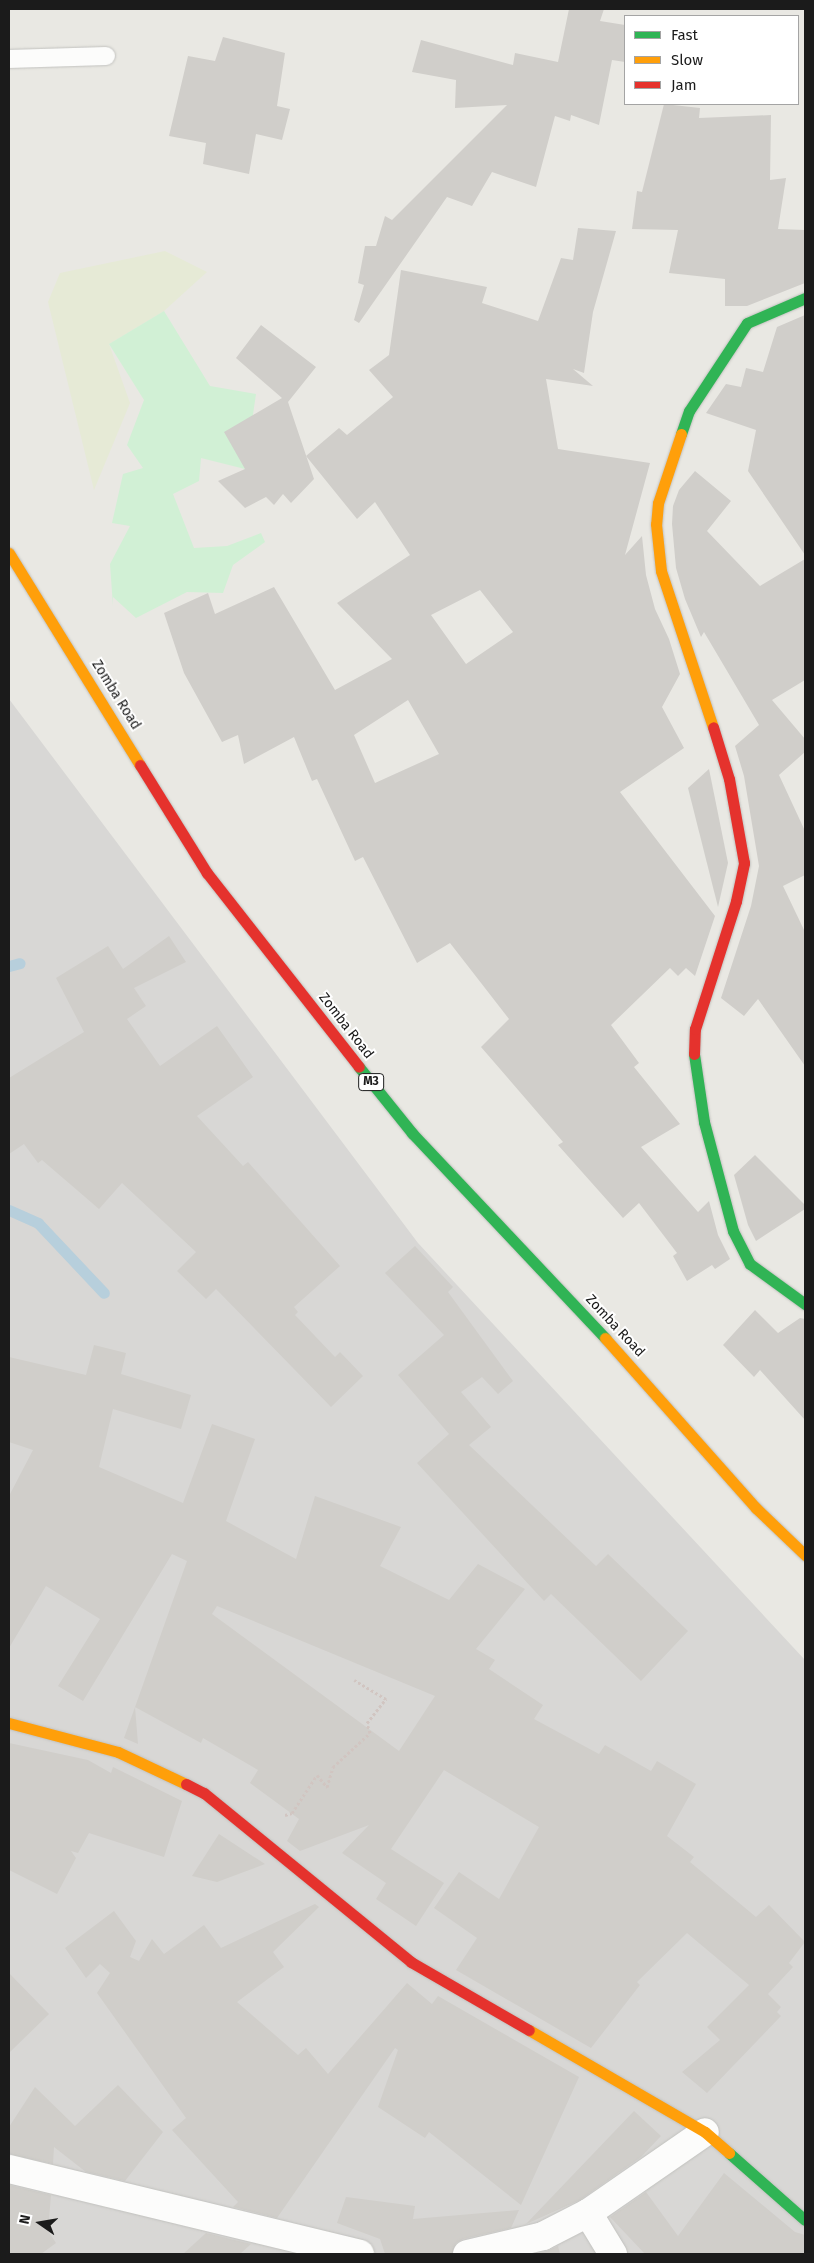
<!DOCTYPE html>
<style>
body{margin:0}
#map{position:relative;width:814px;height:2263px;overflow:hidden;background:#e9e8e3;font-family:"Fira Sans",sans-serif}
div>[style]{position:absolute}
.residential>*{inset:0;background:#d8d7d5}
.farmland>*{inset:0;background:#e6ead6}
.park>*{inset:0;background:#d1f0d5}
.stream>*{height:11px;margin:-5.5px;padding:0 5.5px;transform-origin:5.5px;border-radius:5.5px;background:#b7cfdc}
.building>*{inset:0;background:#d0ceca}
.path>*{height:3px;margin-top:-1.5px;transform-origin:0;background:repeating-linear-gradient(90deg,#d1c5c1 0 2.5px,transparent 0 5px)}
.roads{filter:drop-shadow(0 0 1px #c2c2bf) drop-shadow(0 0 1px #c2c2bf)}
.lane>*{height:18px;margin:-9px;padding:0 9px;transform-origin:9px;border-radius:9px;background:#fcfcfb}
.street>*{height:28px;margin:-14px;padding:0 14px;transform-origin:14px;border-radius:14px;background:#fcfcfb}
.fast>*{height:11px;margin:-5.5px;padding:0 5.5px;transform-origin:5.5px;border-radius:5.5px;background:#30b455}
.slow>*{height:11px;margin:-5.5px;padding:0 5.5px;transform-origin:5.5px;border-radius:5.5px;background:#ff9f0a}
.jam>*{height:11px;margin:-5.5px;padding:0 5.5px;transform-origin:5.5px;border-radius:5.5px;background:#e5322d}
span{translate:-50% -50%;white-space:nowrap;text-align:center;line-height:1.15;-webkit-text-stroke:4px #fff;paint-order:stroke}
.shield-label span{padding:1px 4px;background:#fff;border:1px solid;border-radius:4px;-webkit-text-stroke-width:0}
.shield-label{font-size:12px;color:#1b1b1b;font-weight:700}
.street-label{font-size:14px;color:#1b1b1b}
.frame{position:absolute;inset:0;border:10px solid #1b1b1b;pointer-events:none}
.legend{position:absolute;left:624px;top:15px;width:175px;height:90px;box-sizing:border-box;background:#fff;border:1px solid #a4a4a4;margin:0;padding:6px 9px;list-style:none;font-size:15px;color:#1b1b1b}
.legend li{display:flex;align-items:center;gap:10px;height:25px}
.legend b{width:25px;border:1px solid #a4a4a4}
.north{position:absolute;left:15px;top:2198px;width:50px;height:50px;-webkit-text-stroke:4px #fff;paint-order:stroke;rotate:283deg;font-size:14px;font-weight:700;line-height:20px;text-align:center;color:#1b1b1b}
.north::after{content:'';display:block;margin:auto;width:18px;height:22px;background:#1b1b1b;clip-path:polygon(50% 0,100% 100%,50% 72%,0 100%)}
</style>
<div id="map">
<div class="residential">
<div style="clip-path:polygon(9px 699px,418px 1243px,805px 1660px,805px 2254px,9px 2254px)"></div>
</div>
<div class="farmland">
<div style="clip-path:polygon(165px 251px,207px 272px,164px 311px,109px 344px,130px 403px,94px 490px,48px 302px,60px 273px)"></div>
</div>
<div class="park">
<div style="clip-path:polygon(164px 311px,210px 386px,256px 394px,245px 469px,201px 458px,199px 481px,173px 494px,194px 548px,227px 546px,261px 533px,265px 542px,233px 565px,223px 593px,187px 592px,136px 618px,113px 597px,113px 606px,110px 564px,130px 526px,112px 523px,123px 474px,143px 468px,127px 445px,144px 400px,109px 344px)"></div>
</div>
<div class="stream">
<div style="left:9px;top:966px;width:11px;rotate:-15deg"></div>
<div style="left:9px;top:1210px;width:32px;rotate:24deg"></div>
<div style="left:38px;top:1223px;width:96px;rotate:46.7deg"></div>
</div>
<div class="building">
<div style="clip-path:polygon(569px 9px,604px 9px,600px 21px,625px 25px,625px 62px,612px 60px,599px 125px,571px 115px,570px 121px,555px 116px,536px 187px,492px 172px,472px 206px,447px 197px,359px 323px,354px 320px,364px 285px,358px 283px,365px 246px,376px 246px,385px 216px,392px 220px,507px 105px,455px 108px,456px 80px,412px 72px,421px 40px,513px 65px,515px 53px,558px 62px)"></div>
<div style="clip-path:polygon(223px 37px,285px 53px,277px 106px,290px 109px,282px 140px,256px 134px,249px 174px,203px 164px,206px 143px,169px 136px,188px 56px,215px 61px)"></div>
<div style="clip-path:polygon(664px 104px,700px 108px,699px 118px,771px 115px,770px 180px,786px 178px,778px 229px,805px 230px,805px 283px,747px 306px,725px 306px,725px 279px,669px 273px,678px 230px,632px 229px,637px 191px,642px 192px)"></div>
<div style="clip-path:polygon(evenodd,578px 228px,616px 231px,593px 312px,584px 373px,573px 369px,593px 386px,546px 379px,558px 449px,650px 463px,625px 555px,642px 536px,646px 575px,655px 609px,669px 639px,680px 674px,662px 707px,684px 748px,620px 792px,715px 916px,695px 976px,686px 968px,678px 976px,670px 968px,611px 1025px,639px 1063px,634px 1067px,680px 1124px,641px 1147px,698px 1212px,709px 1201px,718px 1235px,730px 1259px,715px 1269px,712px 1265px,687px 1281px,673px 1256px,677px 1253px,639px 1203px,623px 1218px,558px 1145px,563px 1142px,481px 1047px,509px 1019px,450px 943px,417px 963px,363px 857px,355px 861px,317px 779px,312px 781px,294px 737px,244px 764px,238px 735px,222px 742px,184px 673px,164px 613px,208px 593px,215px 614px,274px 587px,335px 690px,392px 659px,337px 603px,410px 555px,375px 502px,357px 519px,306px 456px,339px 428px,347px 435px,393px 397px,369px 370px,389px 355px,401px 270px,487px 287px,482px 303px,538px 321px,561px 258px,573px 260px,578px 228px,480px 590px,513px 632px,466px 664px,431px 615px,480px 590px,578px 228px,408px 700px,439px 754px,375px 783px,354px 735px,408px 700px)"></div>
<div style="clip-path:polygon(805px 315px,805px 555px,748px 471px,756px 430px,706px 413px,726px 384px,741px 387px,746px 368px,763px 372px,777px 327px)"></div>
<div style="clip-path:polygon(261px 325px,316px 367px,288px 402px,314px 479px,291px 503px,283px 494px,274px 505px,266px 497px,245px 508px,218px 481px,245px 469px,224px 432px,282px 398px,236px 358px)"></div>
<div style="clip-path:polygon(695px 471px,731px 501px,707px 531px,760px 586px,805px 559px,805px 680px,772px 700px,805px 739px,805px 752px,779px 775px,805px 831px,805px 875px,783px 886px,805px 932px,805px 1066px,758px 999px,744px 1016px,721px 998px,751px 906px,759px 866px,744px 776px,735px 746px,759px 725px,704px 632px,701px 637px,685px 599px,676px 568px,672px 524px,673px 506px,679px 490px)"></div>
<div style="clip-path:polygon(709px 769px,728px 863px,718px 907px,688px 788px)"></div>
<div style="clip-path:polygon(169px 936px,186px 962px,134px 988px,146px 1006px,127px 1019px,160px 1066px,217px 1026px,253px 1077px,197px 1116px,243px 1166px,248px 1162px,340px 1266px,294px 1307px,298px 1312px,295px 1315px,335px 1357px,340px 1352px,363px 1376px,331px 1407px,216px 1289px,206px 1299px,177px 1271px,196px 1252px,122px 1183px,99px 1209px,42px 1160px,38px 1163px,24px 1144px,9px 1154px,9px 1078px,84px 1032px,56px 978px,108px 946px,123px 969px)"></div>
<div style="clip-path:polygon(755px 1155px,805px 1205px,805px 1209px,756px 1241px,748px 1225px,734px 1175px)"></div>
<div style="clip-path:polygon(415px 1246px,453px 1287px,448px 1292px,513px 1381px,498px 1394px,482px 1377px,461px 1392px,491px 1427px,469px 1445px,596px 1566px,608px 1554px,688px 1631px,641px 1681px,551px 1594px,544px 1601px,417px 1463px,449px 1434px,398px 1375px,444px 1335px,385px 1273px)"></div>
<div style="clip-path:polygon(755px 1310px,778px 1333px,800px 1318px,805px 1319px,805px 1420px,760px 1370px,754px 1377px,723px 1345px)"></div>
<div style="clip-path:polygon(evenodd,94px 1345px,126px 1353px,121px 1374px,191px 1395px,181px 1429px,113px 1409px,99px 1467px,183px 1503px,212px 1424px,255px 1439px,226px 1521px,296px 1559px,315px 1496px,401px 1527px,380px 1566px,449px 1600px,478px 1564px,525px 1589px,476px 1649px,495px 1660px,489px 1669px,543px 1705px,534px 1719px,599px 1754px,605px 1745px,651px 1771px,657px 1761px,696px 1784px,667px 1836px,694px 1857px,690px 1862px,756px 1917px,769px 1905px,805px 1942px,789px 1963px,793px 1967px,768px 1994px,781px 2007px,777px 2012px,781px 2016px,707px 2093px,682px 2072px,720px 2040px,707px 2027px,749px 1985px,687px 1933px,637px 1982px,640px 1985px,591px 2048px,456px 1970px,477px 1938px,434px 1908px,459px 1872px,499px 1899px,539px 1827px,444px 1770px,391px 1849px,444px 1883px,416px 1926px,376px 1899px,386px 1883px,342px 1853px,369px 1825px,300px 1851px,287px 1841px,299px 1819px,250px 1783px,258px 1770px,203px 1738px,201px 1743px,135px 1707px,138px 1744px,124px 1738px,187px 1561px,172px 1554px,83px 1701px,58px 1686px,100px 1619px,46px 1586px,9px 1648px,9px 1496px,33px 1450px,9px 1442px,9px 1357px,86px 1375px,94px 1345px,217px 1606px,435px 1696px,399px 1751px,212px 1614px,217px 1606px)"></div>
<div style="clip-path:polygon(9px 1743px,88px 1760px,111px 1773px,113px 1767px,182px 1801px,164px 1857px,89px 1833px,78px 1853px,71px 1851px,76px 1858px,57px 1894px,9px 1870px)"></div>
<div style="clip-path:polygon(219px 1834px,265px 1864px,217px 1882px,192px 1876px)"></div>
<div style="clip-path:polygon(315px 1904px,319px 1907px,273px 1952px,284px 1967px,237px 2002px,298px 2055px,306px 2048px,328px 2074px,407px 1983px,432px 2004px,438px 1996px,579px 2077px,521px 2205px,429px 2132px,425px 2138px,378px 2107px,398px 2050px,395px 2048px,277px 2218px,233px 2207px,238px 2202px,172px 2130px,186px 2118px,97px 1993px,110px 1973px,100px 1964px,86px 1978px,65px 1948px,114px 1911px,136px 1941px,130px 1957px,139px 1961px,152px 1939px,164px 1954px,204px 1925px,221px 1948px)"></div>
<div style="clip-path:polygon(9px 1973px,49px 2014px,9px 2053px)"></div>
<div style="clip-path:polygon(118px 2085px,163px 2132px,125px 2181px,86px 2172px,54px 2147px,53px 2164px,9px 2154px,9px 2127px,35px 2087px,75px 2126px)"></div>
<div style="clip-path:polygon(634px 2111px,661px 2136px,641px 2157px,580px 2200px,526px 2224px)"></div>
<div style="clip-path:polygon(724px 2173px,795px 2232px,805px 2235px,805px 2254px,645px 2254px,610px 2217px,646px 2192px,678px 2236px)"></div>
<div style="clip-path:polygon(9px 2185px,51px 2195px,48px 2231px,56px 2243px,41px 2254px,9px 2254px)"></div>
<div style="clip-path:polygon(346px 2197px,415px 2206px,413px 2219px,519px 2210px,511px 2228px,463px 2239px,456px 2243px,452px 2254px,385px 2254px,380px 2239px,337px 2223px)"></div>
<div style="clip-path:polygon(206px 2233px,251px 2244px,240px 2254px,183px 2254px)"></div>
<div style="clip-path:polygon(558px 2246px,560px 2254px,534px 2254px,547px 2251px)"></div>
</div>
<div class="path">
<div style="left:285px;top:1815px;width:7px;rotate:-16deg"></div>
<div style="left:292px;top:1813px;width:45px;rotate:-56.7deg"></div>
<div style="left:317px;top:1775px;width:16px;rotate:50deg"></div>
<div style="left:327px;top:1787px;width:21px;rotate:-73deg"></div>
<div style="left:333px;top:1767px;width:50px;rotate:-42.6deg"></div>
<div style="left:370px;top:1733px;width:10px;rotate:-107deg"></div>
<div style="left:367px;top:1723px;width:31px;rotate:-52deg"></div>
<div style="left:386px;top:1699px;width:37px;rotate:-149deg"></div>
</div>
<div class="roads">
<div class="lane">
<div style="left:9px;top:59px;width:97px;rotate:-1.8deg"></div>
</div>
<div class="street">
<div style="left:9px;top:2169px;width:361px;rotate:13.6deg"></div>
<div style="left:588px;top:2213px;width:48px;rotate:58.6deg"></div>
<div style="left:467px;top:2254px;width:78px;rotate:-13.3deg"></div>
<div style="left:543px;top:2236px;width:51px;rotate:-27.1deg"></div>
<div style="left:588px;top:2213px;width:142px;rotate:-34.7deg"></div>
</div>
<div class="fast">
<div style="left:681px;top:434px;width:24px;rotate:-71deg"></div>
<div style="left:689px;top:411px;width:105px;rotate:-56.6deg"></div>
<div style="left:747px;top:323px;width:63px;rotate:-23.3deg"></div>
<div style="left:694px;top:1054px;width:69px;rotate:81.6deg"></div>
<div style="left:704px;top:1122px;width:113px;rotate:75.1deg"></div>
<div style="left:733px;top:1231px;width:37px;rotate:63deg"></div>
<div style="left:750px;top:1264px;width:68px;rotate:36deg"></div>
<div style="left:359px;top:1067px;width:85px;rotate:51.2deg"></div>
<div style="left:412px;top:1133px;width:282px;rotate:46.7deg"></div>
<div style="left:729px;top:2153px;width:101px;rotate:41.4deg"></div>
</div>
<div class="slow">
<div style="left:681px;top:434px;width:73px;rotate:108.4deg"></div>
<div style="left:658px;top:503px;width:21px;rotate:95deg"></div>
<div style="left:656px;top:524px;width:47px;rotate:83.9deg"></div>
<div style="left:661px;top:571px;width:164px;rotate:71.6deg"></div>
<div style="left:9px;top:553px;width:249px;rotate:58.3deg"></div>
<div style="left:605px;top:1338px;width:227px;rotate:48.4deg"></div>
<div style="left:756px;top:1508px;width:68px;rotate:43.8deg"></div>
<div style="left:9px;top:1723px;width:113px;rotate:14.9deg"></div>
<div style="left:118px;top:1752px;width:75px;rotate:25.2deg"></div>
<div style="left:529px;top:2030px;width:203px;rotate:30.1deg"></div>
<div style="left:705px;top:2132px;width:32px;rotate:41deg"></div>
</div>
<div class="jam">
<div style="left:140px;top:765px;width:127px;rotate:58.2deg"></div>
<div style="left:207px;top:873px;width:246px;rotate:51.9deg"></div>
<div style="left:694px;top:1054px;width:25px;rotate:-88deg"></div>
<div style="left:695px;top:1029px;width:134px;rotate:-72.2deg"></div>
<div style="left:736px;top:901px;width:39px;rotate:-78deg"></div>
<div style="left:744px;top:863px;width:85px;rotate:-100.1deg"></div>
<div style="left:729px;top:779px;width:54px;rotate:-107.1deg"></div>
<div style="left:186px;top:1784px;width:20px;rotate:27deg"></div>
<div style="left:204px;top:1793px;width:267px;rotate:39.2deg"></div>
<div style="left:411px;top:1962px;width:136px;rotate:30deg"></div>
</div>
</div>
<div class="shield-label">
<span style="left:371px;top:1082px">M3</span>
</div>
<div class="street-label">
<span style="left:116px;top:695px;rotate:58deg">Zomba Road</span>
<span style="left:346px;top:1026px;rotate:52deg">Zomba Road</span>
<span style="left:615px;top:1326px;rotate:47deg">Zomba Road</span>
</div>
<div class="frame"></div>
<ul class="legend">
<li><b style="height:6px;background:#30b455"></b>Fast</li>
<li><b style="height:6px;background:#ff9f0a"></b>Slow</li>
<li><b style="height:6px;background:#e5322d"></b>Jam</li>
</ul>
<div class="north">N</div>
</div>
